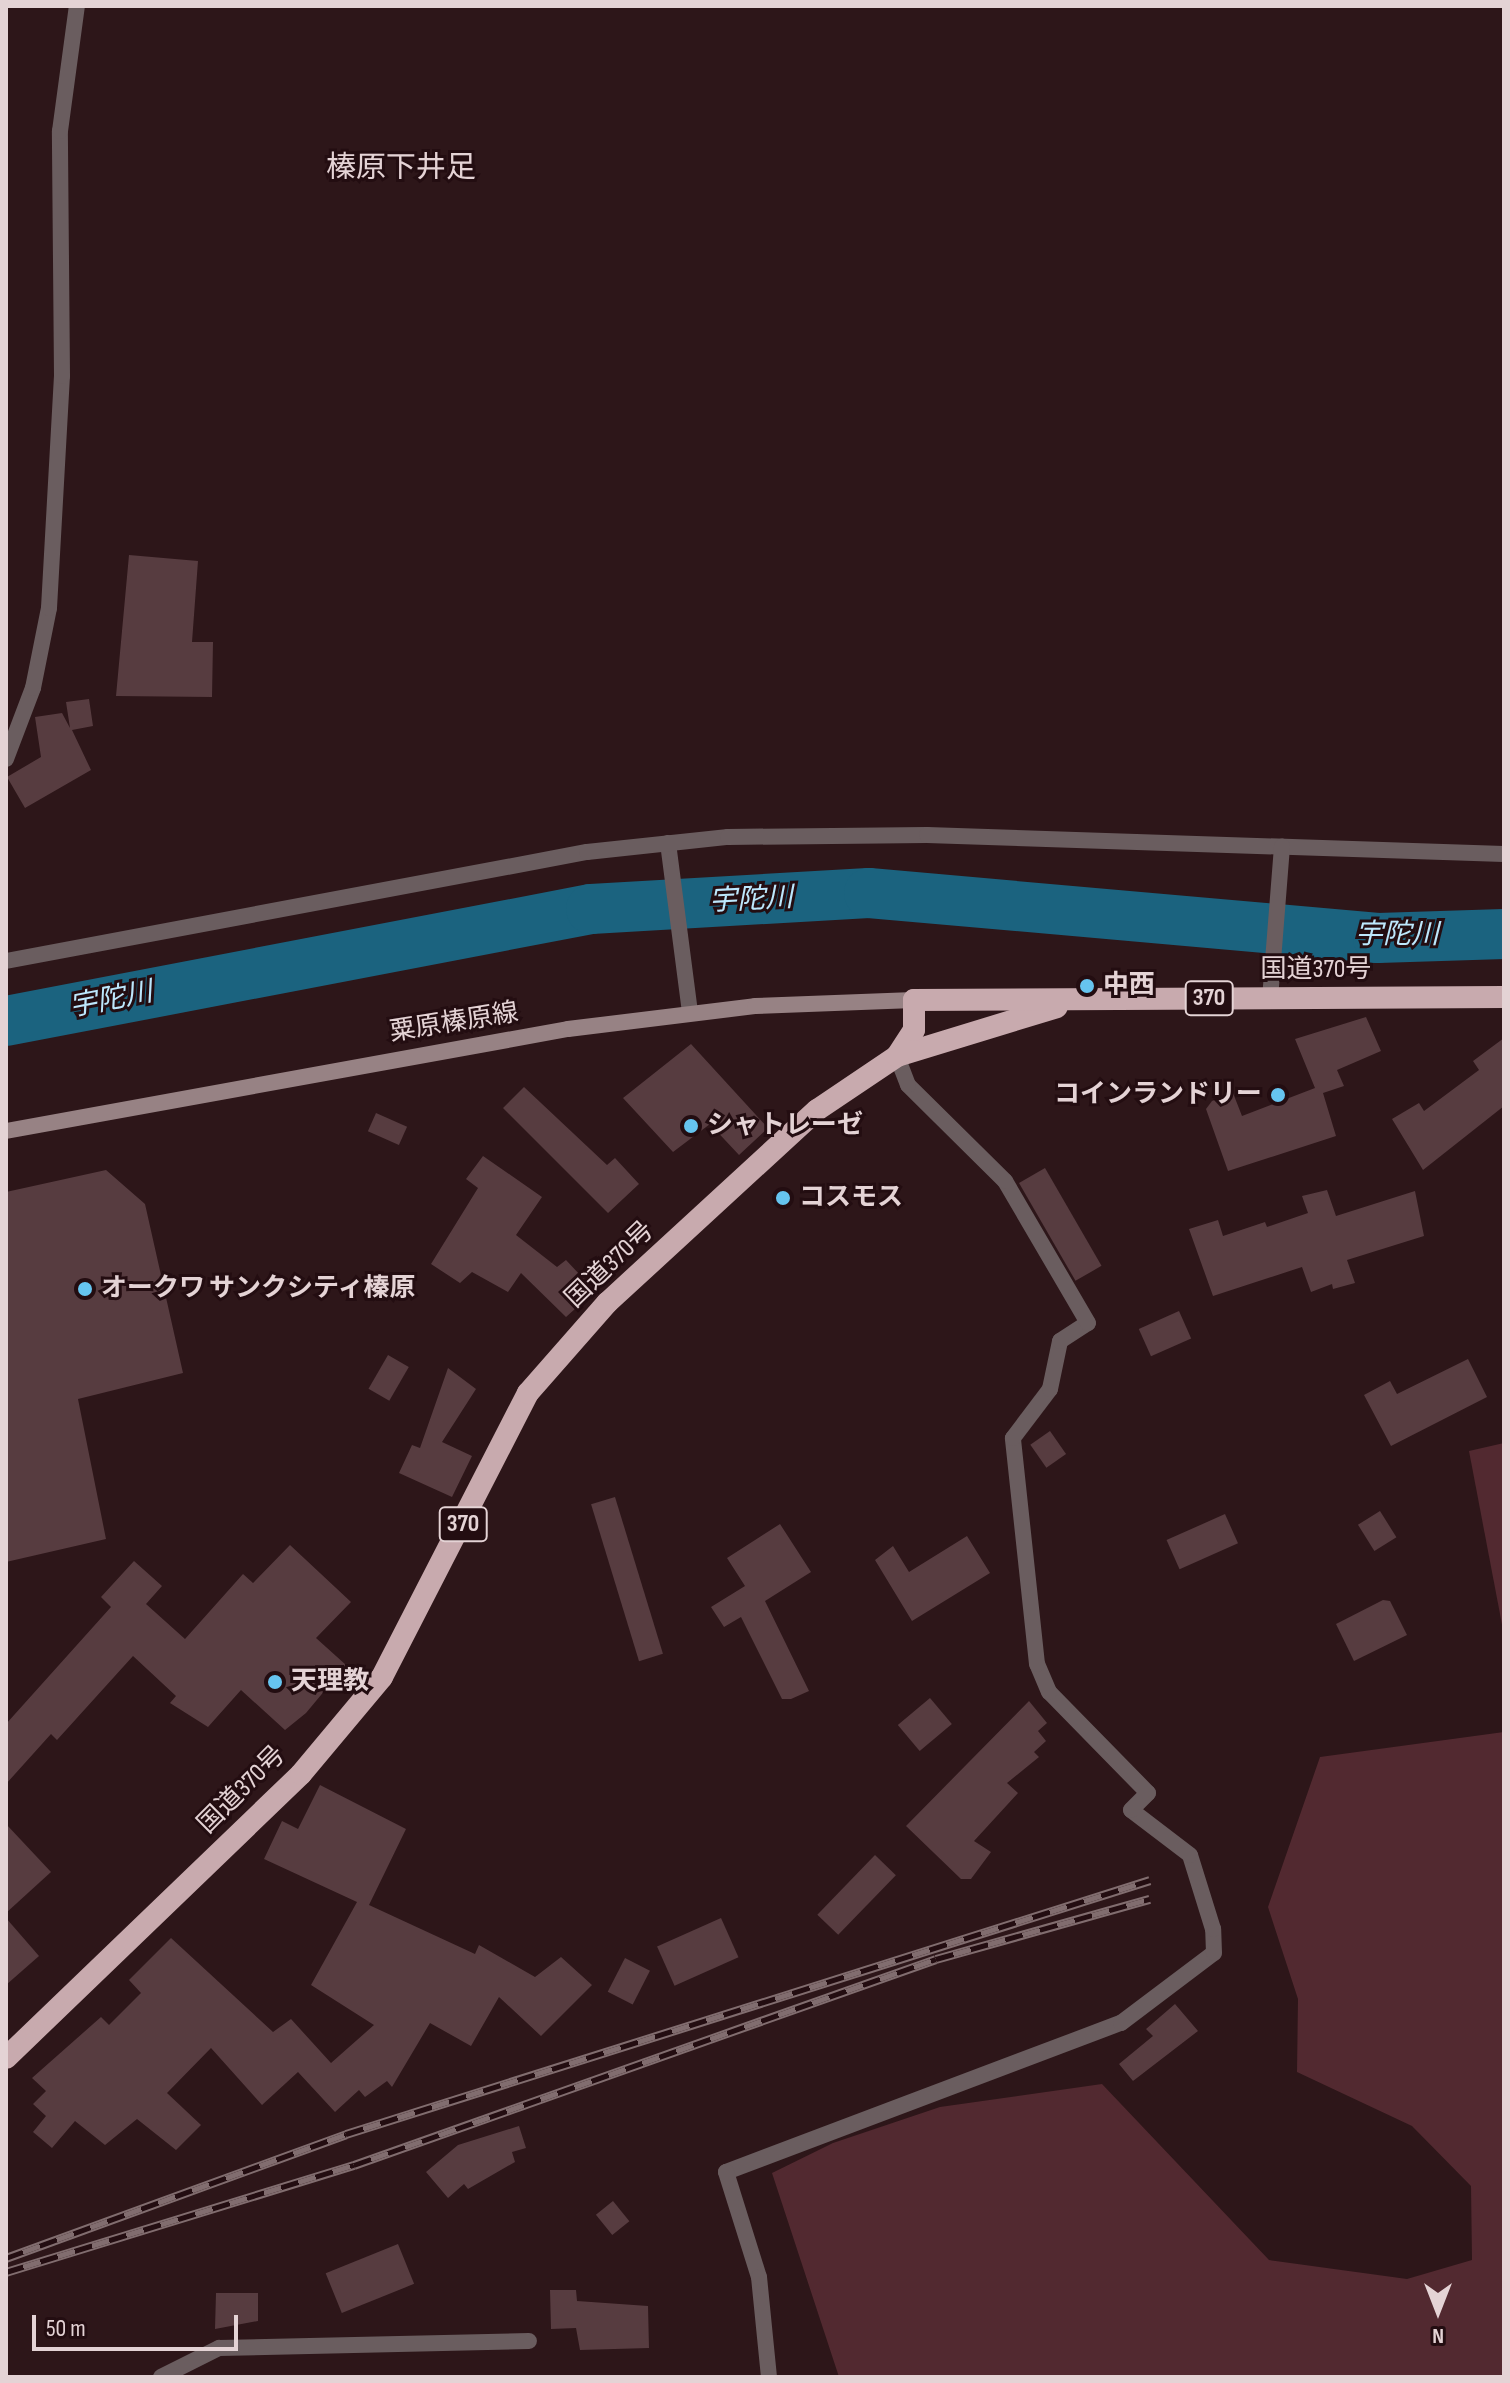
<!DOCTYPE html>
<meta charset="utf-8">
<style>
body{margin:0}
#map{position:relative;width:1510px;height:2383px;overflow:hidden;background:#2d1619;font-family:"Sofia Sans Condensed","Noto Sans JP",sans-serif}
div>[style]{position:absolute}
.green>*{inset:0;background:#522930}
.river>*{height:50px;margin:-25px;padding:0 25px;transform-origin:25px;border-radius:25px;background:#1b637f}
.building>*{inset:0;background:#573c40;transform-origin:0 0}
.minor>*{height:16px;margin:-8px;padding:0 8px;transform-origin:8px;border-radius:8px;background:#6a5d5f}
.tertiary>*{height:16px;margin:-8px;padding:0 8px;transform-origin:8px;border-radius:8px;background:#6a5d5f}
.secondary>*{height:16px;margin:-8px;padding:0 8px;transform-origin:8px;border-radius:8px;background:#978284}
.trunk>*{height:22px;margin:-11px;padding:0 11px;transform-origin:11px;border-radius:11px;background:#c8aaae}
.rail>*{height:9px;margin-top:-4.5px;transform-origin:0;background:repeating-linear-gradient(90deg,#230d11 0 18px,#816d6f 0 36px);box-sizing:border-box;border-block:2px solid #816d6f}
.dots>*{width:22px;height:22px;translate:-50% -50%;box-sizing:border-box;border:4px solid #230d11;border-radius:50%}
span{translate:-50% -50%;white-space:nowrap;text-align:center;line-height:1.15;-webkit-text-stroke:6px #230d11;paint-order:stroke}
.shield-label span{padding:2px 6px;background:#230d11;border:2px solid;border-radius:6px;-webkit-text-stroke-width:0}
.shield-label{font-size:24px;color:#e4d3d5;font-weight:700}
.street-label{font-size:26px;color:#e4d3d5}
.poi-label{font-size:26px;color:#e4d3d5;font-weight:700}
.left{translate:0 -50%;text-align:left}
.right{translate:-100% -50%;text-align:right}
.water-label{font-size:28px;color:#bde8fd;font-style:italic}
.quarter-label{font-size:30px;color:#e4d3d5}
.frame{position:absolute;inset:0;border:8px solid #e4d3d5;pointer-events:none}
.north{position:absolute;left:1398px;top:2271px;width:80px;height:80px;-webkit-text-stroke:6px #230d11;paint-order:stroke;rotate:180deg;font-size:22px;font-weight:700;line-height:32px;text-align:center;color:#e4d3d5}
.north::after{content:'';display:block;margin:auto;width:28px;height:36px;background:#e4d3d5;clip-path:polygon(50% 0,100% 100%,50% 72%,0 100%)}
.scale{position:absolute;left:32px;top:2315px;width:206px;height:36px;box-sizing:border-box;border:4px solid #e4d3d5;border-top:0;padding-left:10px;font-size:24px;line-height:28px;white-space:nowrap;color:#e4d3d5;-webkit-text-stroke:6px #230d11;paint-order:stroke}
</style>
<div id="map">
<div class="green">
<div style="clip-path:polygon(1504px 1443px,1504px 1635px,1469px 1451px)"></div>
<div style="clip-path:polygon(1504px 1732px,1504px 2377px,839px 2377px,772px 2173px,833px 2143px,940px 2107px,1102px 2084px,1269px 2260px,1407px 2279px,1472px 2260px,1471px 2186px,1412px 2126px,1297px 2072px,1298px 1999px,1268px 1907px,1320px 1757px)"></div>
</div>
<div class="river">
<div style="left:6px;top:1021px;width:596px;rotate:-10.84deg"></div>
<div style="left:591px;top:909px;width:278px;rotate:-3.3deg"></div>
<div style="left:869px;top:893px;width:511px;rotate:5.05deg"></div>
<div style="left:1378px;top:938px;width:126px;rotate:-1.8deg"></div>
</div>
<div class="building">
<div style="clip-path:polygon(129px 555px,198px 561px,192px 642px,213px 642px,212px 697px,116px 696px)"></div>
<div style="clip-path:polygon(89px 699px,93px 726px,72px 730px,91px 770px,25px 808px,7px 777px,41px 757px,35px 717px,62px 713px,70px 728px,66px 702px)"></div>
<div style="clip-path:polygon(1366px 1017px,1381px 1051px,1337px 1070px,1344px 1086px,1323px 1093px,1336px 1136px,1228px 1171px,1206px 1109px,1212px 1101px,1233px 1093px,1242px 1116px,1315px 1088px,1295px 1039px)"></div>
<div style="clip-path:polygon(1504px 1038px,1504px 1106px,1423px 1170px,1392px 1119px,1419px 1103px,1424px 1111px,1479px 1070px,1473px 1061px)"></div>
<div style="clip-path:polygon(691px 1044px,768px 1128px,739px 1155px,710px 1124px,673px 1152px,623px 1098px)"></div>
<div style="clip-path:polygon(524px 1087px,607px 1165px,615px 1158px,639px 1184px,608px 1213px,503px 1108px)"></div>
<div style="left:376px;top:1113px;width:34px;height:20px;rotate:24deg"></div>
<div style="clip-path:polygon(483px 1156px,542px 1197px,516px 1235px,557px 1267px,566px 1260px,595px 1291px,566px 1317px,521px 1273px,508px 1292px,472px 1272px,460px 1283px,431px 1264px,478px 1188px,466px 1179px)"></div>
<div style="left:1045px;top:1168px;width:113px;height:30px;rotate:60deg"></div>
<div style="clip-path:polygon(106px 1170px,145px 1204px,183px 1373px,78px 1399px,106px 1539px,6px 1562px,6px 1192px)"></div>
<div style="clip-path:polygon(1327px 1190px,1336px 1216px,1415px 1191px,1424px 1236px,1347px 1260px,1355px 1283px,1333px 1289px,1332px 1284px,1311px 1292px,1302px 1267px,1213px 1296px,1189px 1229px,1218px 1220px,1223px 1236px,1265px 1222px,1267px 1227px,1308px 1213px,1302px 1196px)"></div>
<div style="left:1179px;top:1311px;width:30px;height:44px;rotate:66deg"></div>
<div style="left:388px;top:1355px;width:24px;height:39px;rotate:30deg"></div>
<div style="clip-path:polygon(1468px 1359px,1487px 1397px,1391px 1446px,1364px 1395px,1390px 1381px,1397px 1394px)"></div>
<div style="clip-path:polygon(448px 1368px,476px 1389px,442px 1442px,472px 1456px,452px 1497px,399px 1473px,412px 1445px,420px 1448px)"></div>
<div style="left:1050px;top:1431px;width:28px;height:24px;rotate:55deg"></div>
<div style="left:615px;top:1497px;width:164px;height:25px;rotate:73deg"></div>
<div style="left:1380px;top:1511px;width:31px;height:26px;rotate:58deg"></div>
<div style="left:1225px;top:1514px;width:32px;height:64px;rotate:66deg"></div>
<div style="clip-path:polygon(780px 1524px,811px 1572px,765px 1601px,809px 1691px,791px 1699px,782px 1699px,741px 1617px,724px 1627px,711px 1607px,745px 1586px,727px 1558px)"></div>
<div style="clip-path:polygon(967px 1536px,990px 1573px,912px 1621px,875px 1560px,893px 1546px,909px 1572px)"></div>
<div style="clip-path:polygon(290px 1545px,351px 1602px,316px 1638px,346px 1665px,306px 1713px,285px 1730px,241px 1690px,208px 1727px,170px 1703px,176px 1696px,133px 1656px,57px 1740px,51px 1734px,6px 1784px,6px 1724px,111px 1607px,101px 1597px,134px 1561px,162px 1586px,146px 1604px,185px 1639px,243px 1574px,253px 1583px)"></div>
<div style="clip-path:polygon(1383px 1600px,1390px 1601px,1407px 1635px,1354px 1661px,1336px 1624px)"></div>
<div style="left:930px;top:1698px;width:34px;height:42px;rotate:50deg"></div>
<div style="clip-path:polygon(1029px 1701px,1047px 1723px,1038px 1731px,1046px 1741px,1034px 1752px,1039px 1757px,1007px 1783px,1018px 1793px,974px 1841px,991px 1852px,971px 1879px,961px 1879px,906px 1826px)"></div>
<div style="clip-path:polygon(320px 1785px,406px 1829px,369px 1905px,475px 1954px,479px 1945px,535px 1977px,561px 1957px,592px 1985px,541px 2036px,499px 1997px,471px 2046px,430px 2023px,392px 2087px,387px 2081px,365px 2097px,359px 2090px,335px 2112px,298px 2072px,262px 2105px,211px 2048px,167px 2093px,201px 2125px,176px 2150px,137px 2119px,105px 2145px,75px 2121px,52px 2148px,33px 2132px,46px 2116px,33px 2104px,46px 2091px,32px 2078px,101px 2017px,109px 2025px,141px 1993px,129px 1980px,171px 1938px,273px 2032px,291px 2019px,331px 2063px,374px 2025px,311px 1985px,357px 1902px,264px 1859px,282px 1821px,298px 1829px)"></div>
<div style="clip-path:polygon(6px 1824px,51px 1872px,6px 1913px)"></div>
<div style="left:875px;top:1855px;width:29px;height:83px;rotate:44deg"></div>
<div style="clip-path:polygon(6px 1918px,39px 1956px,6px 1985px)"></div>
<div style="left:721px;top:1918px;width:43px;height:70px;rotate:66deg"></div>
<div style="left:625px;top:1958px;width:28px;height:38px;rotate:27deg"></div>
<div style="clip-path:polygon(1175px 2004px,1198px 2031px,1133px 2081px,1119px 2064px,1153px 2036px,1146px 2029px)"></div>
<div style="clip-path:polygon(519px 2126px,526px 2148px,512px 2152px,515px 2162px,468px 2189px,464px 2184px,448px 2198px,426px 2172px,458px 2145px)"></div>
<div style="left:613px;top:2201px;width:26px;height:22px;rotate:51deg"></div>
<div style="left:398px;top:2244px;width:43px;height:78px;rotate:68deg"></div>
<div style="clip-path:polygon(550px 2290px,576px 2290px,577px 2301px,648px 2306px,649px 2348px,580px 2350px,576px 2328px,551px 2329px)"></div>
<div style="clip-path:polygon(216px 2293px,258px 2293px,258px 2321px,215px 2329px)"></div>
</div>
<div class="minor">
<div style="left:6px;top:759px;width:76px;rotate:-69.2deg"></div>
<div style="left:33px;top:688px;width:82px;rotate:-78.7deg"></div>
<div style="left:49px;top:608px;width:232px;rotate:-86.8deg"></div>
<div style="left:62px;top:376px;width:245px;rotate:-90.5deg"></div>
<div style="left:60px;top:131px;width:126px;rotate:-82.3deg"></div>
<div style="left:668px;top:843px;width:170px;rotate:82.6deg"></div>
<div style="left:6px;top:961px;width:591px;rotate:-10.63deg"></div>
<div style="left:587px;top:852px;width:142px;rotate:-6.1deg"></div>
<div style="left:728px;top:837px;width:199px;rotate:-0.6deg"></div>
<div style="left:927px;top:835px;width:577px;rotate:1.89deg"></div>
<div style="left:1270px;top:999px;width:153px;rotate:-85.5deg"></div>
<div style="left:726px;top:2172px;width:422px;rotate:-20.7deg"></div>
<div style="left:1121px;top:2023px;width:116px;rotate:-37deg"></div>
<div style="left:1214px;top:1953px;width:24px;rotate:-92deg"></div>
<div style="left:1213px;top:1929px;width:77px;rotate:-107.3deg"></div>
<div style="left:1190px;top:1855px;width:74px;rotate:-142.7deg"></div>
<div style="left:1131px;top:1810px;width:24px;rotate:-45deg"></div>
<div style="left:1148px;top:1793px;width:141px;rotate:-134.4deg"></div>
<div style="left:1049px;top:1692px;width:30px;rotate:-113deg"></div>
<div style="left:1037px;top:1664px;width:227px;rotate:-96.1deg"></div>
<div style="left:1013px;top:1438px;width:61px;rotate:-52.9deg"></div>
<div style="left:1050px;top:1389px;width:49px;rotate:-78.2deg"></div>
<div style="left:1060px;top:1341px;width:33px;rotate:-33deg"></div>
<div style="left:1088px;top:1323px;width:164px;rotate:-120.3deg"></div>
<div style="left:1005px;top:1181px;width:136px;rotate:-135.3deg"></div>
<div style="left:908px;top:1085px;width:31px;rotate:-111deg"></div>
<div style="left:161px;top:2377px;width:65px;rotate:-26.6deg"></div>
<div style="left:219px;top:2348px;width:310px;rotate:-1.3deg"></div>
</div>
<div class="tertiary">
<div style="left:726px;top:2172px;width:110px;rotate:72.6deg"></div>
<div style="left:759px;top:2277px;width:100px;rotate:84.3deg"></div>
</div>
<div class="secondary">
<div style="left:6px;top:1131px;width:571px;rotate:-10.29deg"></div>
<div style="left:568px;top:1029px;width:188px;rotate:-7deg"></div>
<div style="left:755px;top:1006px;width:159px;rotate:-2.2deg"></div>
</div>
<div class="trunk">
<div style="left:897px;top:1056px;width:167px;rotate:-17deg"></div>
<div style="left:6px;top:2058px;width:409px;rotate:-43.9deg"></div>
<div style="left:301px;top:1774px;width:126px;rotate:-50.1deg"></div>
<div style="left:382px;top:1677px;width:319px;rotate:-62.8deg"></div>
<div style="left:528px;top:1393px;width:120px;rotate:-48.7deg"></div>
<div style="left:607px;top:1303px;width:285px;rotate:-42.6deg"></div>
<div style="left:817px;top:1110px;width:97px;rotate:-34deg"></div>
<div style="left:897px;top:1056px;width:31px;rotate:-57deg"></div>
<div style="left:914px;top:1030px;width:30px;rotate:-90deg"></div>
<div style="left:914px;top:1000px;width:590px;rotate:-0.29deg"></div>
</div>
<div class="rail">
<div style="left:6px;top:2258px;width:362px;rotate:-20deg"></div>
<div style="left:346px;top:2134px;width:843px;rotate:-17.53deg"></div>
<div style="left:6px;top:2272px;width:364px;rotate:-17.1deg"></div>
<div style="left:354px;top:2165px;width:617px;rotate:-19.49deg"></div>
<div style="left:936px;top:1959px;width:222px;rotate:-15.7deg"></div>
</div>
<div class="dots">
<div style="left:1087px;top:986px;background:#66c4ef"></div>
<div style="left:1278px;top:1095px;background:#66c4ef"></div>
<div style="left:691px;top:1126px;background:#66c4ef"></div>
<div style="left:783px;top:1198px;background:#66c4ef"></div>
<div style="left:85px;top:1289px;background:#66c4ef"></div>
<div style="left:275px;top:1682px;background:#66c4ef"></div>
</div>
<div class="shield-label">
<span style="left:1209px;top:998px">370</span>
<span style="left:463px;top:1524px">370</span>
</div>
<div class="street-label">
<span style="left:1316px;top:970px">国道370号</span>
<span style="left:454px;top:1023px;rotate:-9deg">粟原榛原線</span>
<span style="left:610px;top:1265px;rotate:-44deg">国道370号</span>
<span style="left:242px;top:1790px;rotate:-45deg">国道370号</span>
</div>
<div class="poi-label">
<span class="left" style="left:1103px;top:986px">中西</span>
<span class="right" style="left:1262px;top:1095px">コインランドリー</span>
<span class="left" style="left:707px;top:1126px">シャトレーゼ</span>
<span class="left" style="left:799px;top:1198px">コスモス</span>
<span class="left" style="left:101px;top:1289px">オークワ サンクシティ榛原</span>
<span class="left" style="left:291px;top:1682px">天理教</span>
</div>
<div class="water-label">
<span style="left:751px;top:900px;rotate:-3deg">宇陀川</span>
<span style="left:1397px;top:935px">宇陀川</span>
<span style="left:111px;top:1000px;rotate:-11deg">宇陀川</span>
</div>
<div class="quarter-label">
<span style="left:401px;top:168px">榛原下井足</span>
</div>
<div class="frame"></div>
<div class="north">N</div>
<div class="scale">50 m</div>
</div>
